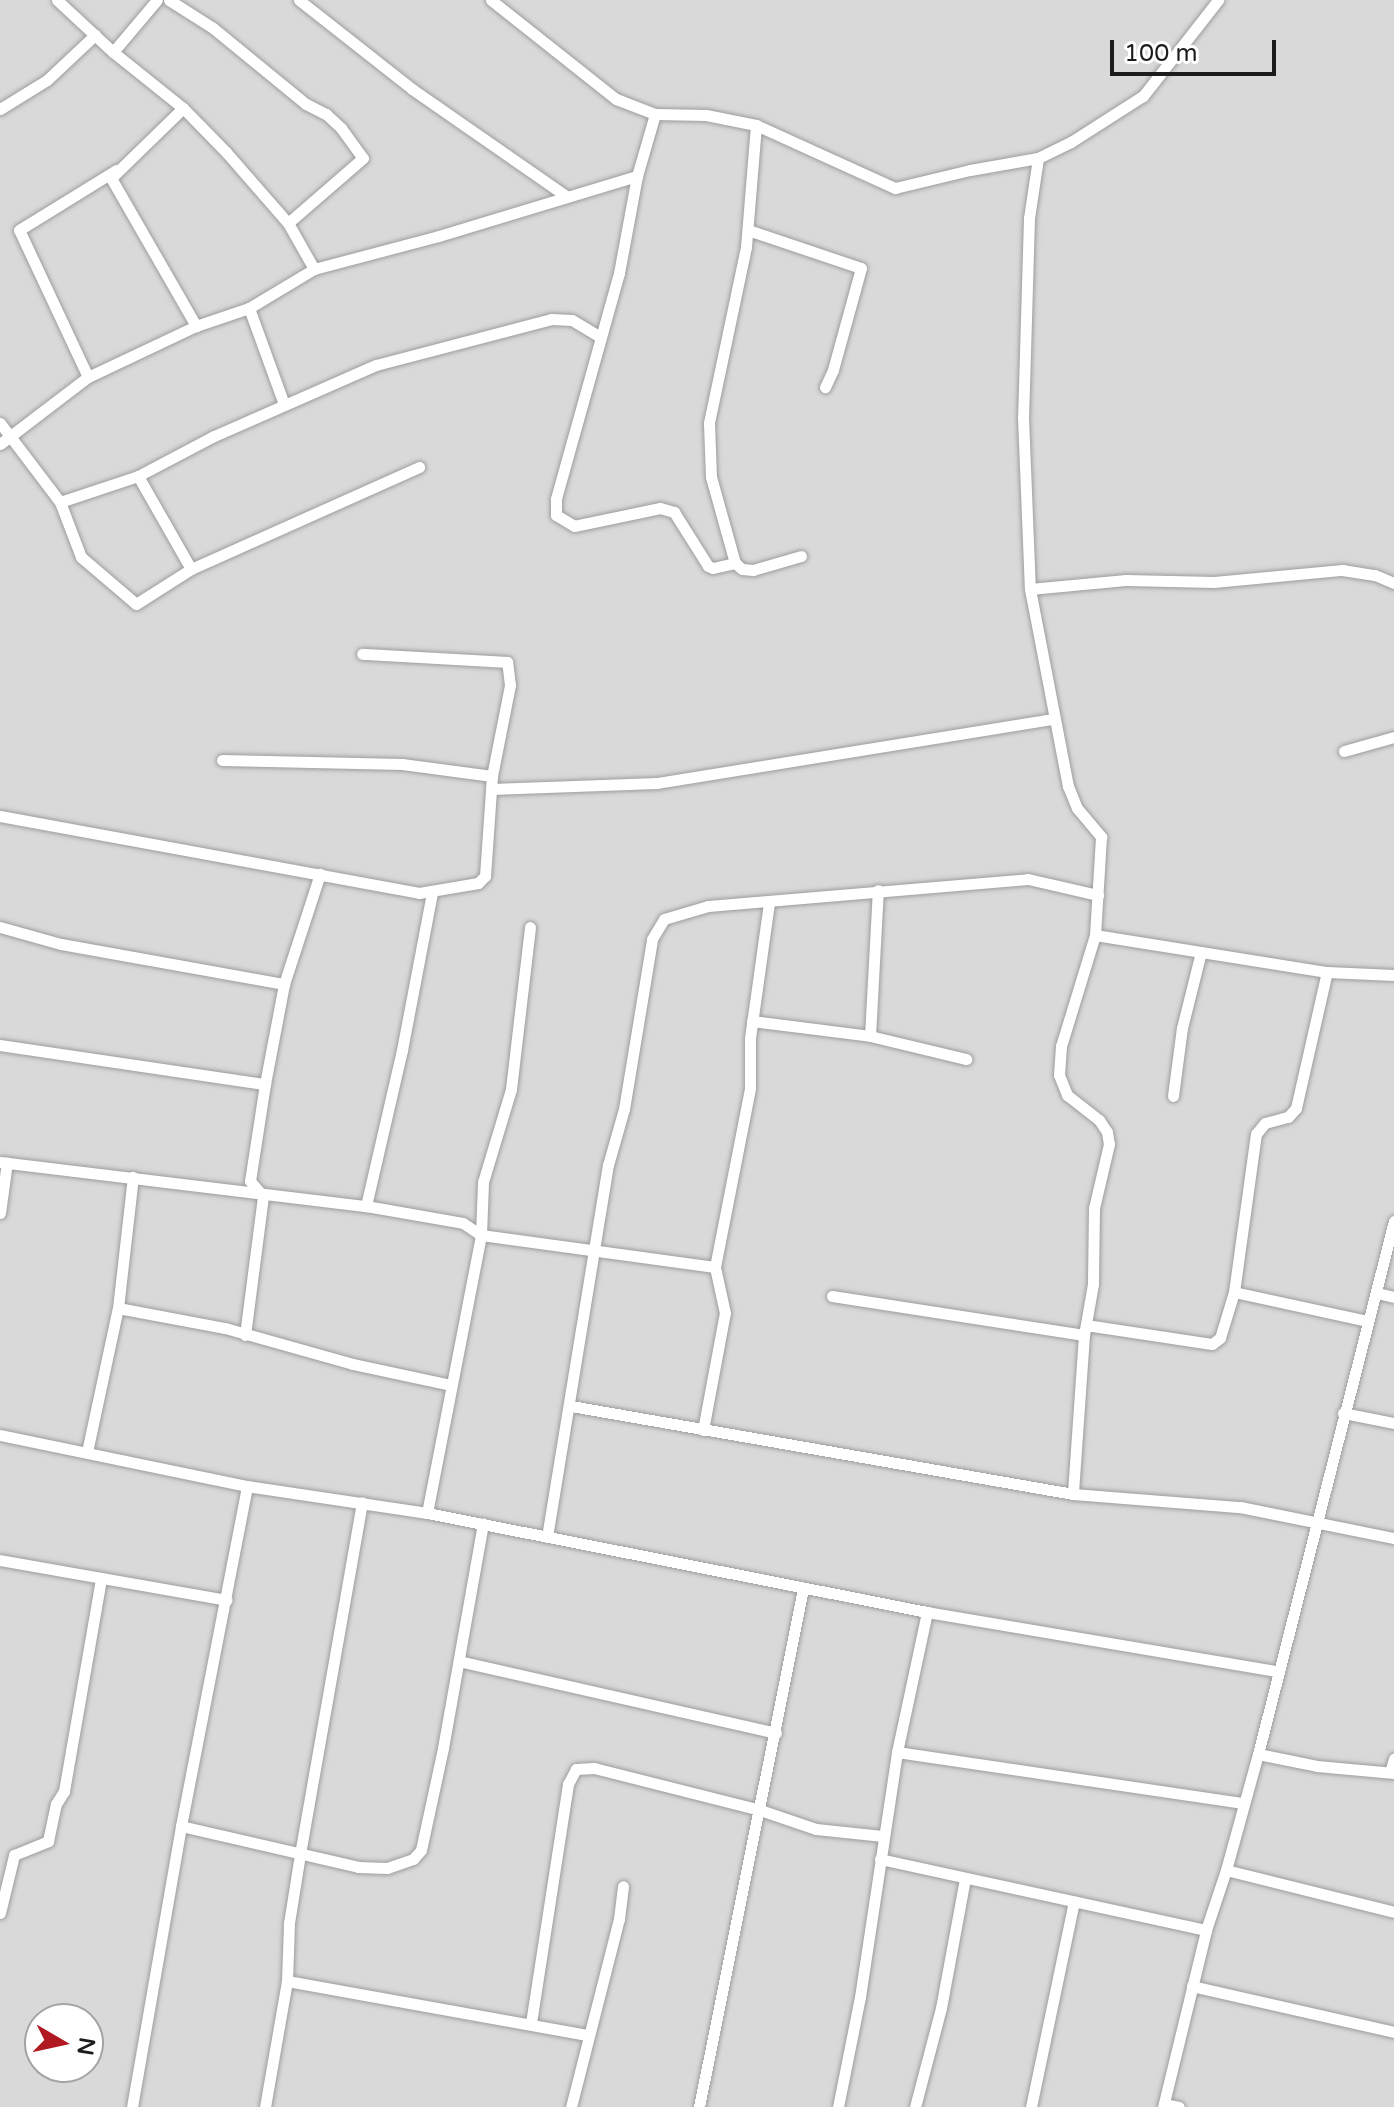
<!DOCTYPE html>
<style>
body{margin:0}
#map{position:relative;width:1394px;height:2107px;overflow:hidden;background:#ece8e3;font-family:"Varela Round",sans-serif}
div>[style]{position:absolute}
.residential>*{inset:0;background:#dad9d9}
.roads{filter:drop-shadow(0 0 2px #9d9d9d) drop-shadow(0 0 2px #9d9d9d)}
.minor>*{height:11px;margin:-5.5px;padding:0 5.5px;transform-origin:5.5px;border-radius:5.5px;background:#fff}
span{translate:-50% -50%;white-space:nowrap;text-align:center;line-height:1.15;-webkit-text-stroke:6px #fff;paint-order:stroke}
.north{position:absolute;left:24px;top:2003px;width:80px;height:80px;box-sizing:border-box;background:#fff;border:2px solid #a4a4a4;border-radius:50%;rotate:99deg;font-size:22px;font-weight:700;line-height:32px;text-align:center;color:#1c1c1c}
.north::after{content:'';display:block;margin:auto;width:28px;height:36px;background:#b01822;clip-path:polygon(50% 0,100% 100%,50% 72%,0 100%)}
.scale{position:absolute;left:1110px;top:40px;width:166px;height:36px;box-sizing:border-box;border:4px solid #1c1c1c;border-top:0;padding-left:10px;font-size:24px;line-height:28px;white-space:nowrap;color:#1c1c1c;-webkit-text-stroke:6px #fff;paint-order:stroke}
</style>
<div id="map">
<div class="residential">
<div style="clip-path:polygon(evenodd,0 0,1394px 0,1394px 2107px,0 2107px,0 0,40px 2019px,88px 2019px,88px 2067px,40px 2067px,40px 2019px)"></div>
</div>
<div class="roads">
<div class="minor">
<div style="left:57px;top:0;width:76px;rotate:42.9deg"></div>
<div style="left:113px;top:52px;width:90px;rotate:38.7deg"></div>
<div style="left:183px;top:108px;width:62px;rotate:45.7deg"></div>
<div style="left:226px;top:152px;width:94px;rotate:48.9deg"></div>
<div style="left:288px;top:223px;width:53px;rotate:60.5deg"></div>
<div style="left:169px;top:0;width:52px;rotate:32.5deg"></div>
<div style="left:213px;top:28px;width:120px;rotate:39.3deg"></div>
<div style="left:306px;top:104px;width:22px;rotate:27deg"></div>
<div style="left:326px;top:114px;width:21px;rotate:43deg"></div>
<div style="left:341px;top:128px;width:37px;rotate:54deg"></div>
<div style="left:363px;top:158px;width:99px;rotate:139.1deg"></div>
<div style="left:299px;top:0;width:144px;rotate:38.2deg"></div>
<div style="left:412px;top:89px;width:188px;rotate:34.8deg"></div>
<div style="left:491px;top:0;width:159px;rotate:38.4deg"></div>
<div style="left:616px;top:99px;width:42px;rotate:21deg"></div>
<div style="left:655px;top:114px;width:51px;rotate:1.1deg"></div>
<div style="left:706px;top:115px;width:51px;rotate:11.3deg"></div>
<div style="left:756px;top:125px;width:153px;rotate:24.4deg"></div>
<div style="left:895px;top:188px;width:77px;rotate:-13.5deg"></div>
<div style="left:970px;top:170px;width:69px;rotate:-10deg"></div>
<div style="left:1038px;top:158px;width:37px;rotate:-26deg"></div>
<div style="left:1071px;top:142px;width:85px;rotate:-32.6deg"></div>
<div style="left:1143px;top:96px;width:122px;rotate:-52deg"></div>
<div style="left:113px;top:52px;width:68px;rotate:-49.8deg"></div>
<div style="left:183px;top:108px;width:100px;rotate:135.8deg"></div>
<div style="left:111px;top:178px;width:171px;rotate:60.1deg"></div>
<div style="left:0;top:109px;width:55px;rotate:-31.7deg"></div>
<div style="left:47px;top:80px;width:66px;rotate:-43.2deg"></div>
<div style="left:655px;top:114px;width:65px;rotate:106.2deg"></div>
<div style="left:637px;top:176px;width:99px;rotate:100.5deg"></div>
<div style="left:619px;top:273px;width:235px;rotate:105.6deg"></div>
<div style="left:556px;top:499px;width:16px;rotate:90deg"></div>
<div style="left:556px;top:515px;width:21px;rotate:31deg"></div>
<div style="left:574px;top:526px;width:88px;rotate:-11.8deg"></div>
<div style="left:660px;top:508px;width:15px;rotate:16deg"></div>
<div style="left:674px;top:512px;width:64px;rotate:57.8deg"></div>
<div style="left:708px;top:566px;width:5px;rotate:22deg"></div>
<div style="left:713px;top:568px;width:23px;rotate:-13deg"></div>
<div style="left:756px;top:125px;width:122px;rotate:94.7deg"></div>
<div style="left:746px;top:247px;width:180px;rotate:101.9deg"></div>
<div style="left:709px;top:423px;width:54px;rotate:87.9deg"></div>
<div style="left:711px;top:477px;width:89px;rotate:74.4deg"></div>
<div style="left:735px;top:563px;width:9px;rotate:41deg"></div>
<div style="left:742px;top:569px;width:11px;rotate:5deg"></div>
<div style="left:753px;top:570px;width:50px;rotate:-16.3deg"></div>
<div style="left:1038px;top:158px;width:61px;rotate:98.5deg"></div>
<div style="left:1029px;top:218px;width:199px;rotate:91.7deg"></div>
<div style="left:1023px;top:417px;width:172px;rotate:87.7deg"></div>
<div style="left:1030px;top:589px;width:201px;rotate:79.1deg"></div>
<div style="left:1068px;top:786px;width:24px;rotate:68deg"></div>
<div style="left:1077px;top:808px;width:38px;rotate:50deg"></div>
<div style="left:1101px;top:837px;width:98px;rotate:93.5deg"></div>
<div style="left:1095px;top:935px;width:116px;rotate:107deg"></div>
<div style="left:1061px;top:1046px;width:29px;rotate:94deg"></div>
<div style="left:1059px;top:1075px;width:22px;rotate:68deg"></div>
<div style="left:1067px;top:1095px;width:41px;rotate:38deg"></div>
<div style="left:1099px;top:1120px;width:14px;rotate:56deg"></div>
<div style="left:1107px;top:1132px;width:12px;rotate:81deg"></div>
<div style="left:1109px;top:1144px;width:66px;rotate:103.2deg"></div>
<div style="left:1094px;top:1208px;width:76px;rotate:90.8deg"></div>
<div style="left:1093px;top:1284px;width:52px;rotate:100deg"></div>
<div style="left:1084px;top:1335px;width:159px;rotate:94deg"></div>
<div style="left:748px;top:230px;width:119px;rotate:18.6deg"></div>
<div style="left:861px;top:268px;width:106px;rotate:105.4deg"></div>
<div style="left:833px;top:370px;width:19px;rotate:115deg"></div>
<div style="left:249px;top:308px;width:102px;rotate:70deg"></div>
<div style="left:88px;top:377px;width:162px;rotate:-115.1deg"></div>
<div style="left:19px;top:230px;width:114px;rotate:-31.7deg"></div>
<div style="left:0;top:423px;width:99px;rotate:52.8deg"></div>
<div style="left:60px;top:502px;width:59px;rotate:69.1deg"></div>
<div style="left:81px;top:557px;width:72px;rotate:40.5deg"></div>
<div style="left:136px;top:604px;width:65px;rotate:-32.5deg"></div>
<div style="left:191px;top:569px;width:250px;rotate:-24.1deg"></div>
<div style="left:0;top:444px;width:111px;rotate:-37.3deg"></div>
<div style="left:88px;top:377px;width:119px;rotate:-25.3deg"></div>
<div style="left:196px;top:326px;width:56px;rotate:-18.8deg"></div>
<div style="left:249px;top:308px;width:76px;rotate:-31deg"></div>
<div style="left:314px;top:269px;width:129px;rotate:-14.8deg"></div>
<div style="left:439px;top:236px;width:207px;rotate:-16.9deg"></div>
<div style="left:138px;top:476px;width:107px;rotate:60.3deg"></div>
<div style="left:60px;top:502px;width:82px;rotate:-18.4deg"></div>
<div style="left:138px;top:476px;width:86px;rotate:-27.8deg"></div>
<div style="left:214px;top:436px;width:177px;rotate:-23.7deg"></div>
<div style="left:376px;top:365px;width:181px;rotate:-14.7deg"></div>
<div style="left:551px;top:319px;width:21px;rotate:3deg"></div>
<div style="left:572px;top:320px;width:31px;rotate:31deg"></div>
<div style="left:1030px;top:589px;width:96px;rotate:-5.4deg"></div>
<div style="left:1126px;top:580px;width:88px;rotate:1.3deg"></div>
<div style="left:1214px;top:582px;width:129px;rotate:-5.4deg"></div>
<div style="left:1342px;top:570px;width:33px;rotate:9deg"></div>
<div style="left:1375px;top:575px;width:21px;rotate:23deg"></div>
<div style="left:1344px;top:751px;width:52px;rotate:-15.6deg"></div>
<div style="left:222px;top:760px;width:180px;rotate:1.3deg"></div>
<div style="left:402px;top:764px;width:91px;rotate:7.6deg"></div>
<div style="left:491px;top:789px;width:166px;rotate:-2.1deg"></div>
<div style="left:657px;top:783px;width:402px;rotate:-9.2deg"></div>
<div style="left:0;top:816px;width:426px;rotate:10.4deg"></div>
<div style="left:419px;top:893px;width:60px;rotate:-9.6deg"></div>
<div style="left:478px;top:883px;width:10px;rotate:-45deg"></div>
<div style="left:485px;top:876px;width:100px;rotate:-86deg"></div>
<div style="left:492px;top:776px;width:93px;rotate:-78.8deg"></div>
<div style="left:510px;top:685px;width:23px;rotate:-97deg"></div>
<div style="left:507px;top:662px;width:145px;rotate:-176.8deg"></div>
<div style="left:0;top:927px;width:63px;rotate:15.6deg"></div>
<div style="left:61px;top:944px;width:227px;rotate:10.2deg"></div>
<div style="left:1095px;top:935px;width:235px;rotate:9.1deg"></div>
<div style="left:1327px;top:972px;width:67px;rotate:2.6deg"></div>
<div style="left:752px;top:1021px;width:119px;rotate:7.2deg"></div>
<div style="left:870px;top:1036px;width:99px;rotate:13.5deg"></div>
<div style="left:870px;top:1036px;width:146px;rotate:-86.9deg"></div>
<div style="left:0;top:1045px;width:268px;rotate:8.4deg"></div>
<div style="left:1173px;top:1096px;width:69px;rotate:-82.5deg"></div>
<div style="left:1182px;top:1028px;width:78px;rotate:-76deg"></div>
<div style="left:0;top:1162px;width:369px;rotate:6.9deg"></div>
<div style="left:366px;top:1206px;width:98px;rotate:9.9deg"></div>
<div style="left:463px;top:1223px;width:22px;rotate:34deg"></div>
<div style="left:481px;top:1235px;width:236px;rotate:7.8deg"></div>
<div style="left:366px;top:1206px;width:160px;rotate:-77deg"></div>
<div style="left:402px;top:1050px;width:161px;rotate:-79.2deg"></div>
<div style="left:0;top:1213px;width:51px;rotate:-82.2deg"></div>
<div style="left:1234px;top:1292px;width:136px;rotate:12.3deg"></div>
<div style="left:1377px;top:1293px;width:17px;rotate:13deg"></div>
<div style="left:832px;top:1296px;width:255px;rotate:8.8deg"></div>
<div style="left:118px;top:1308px;width:109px;rotate:10.6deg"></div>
<div style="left:225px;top:1328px;width:133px;rotate:15.7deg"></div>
<div style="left:353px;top:1364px;width:100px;rotate:12.1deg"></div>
<div style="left:1086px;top:1325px;width:127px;rotate:8.6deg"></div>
<div style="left:1212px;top:1344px;width:10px;rotate:-37deg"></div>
<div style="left:1220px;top:1338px;width:48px;rotate:-73.1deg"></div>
<div style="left:1234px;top:1292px;width:160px;rotate:-82.1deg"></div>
<div style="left:1256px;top:1134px;width:14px;rotate:-51deg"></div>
<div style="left:1265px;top:1123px;width:24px;rotate:-15deg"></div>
<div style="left:1288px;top:1117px;width:12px;rotate:-48deg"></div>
<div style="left:1296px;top:1108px;width:139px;rotate:-77.2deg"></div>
<div style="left:245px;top:1335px;width:140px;rotate:-82.6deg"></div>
<div style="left:263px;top:1196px;width:20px;rotate:-131deg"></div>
<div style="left:250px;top:1181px;width:98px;rotate:-81.2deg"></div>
<div style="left:265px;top:1084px;width:102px;rotate:-79.2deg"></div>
<div style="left:284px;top:984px;width:116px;rotate:-71.9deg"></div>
<div style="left:571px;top:1406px;width:510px;rotate:9.94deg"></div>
<div style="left:1073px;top:1494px;width:168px;rotate:4.5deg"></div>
<div style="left:1240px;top:1507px;width:157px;rotate:11.4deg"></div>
<div style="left:1343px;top:1413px;width:52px;rotate:11.1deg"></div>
<div style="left:703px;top:1430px;width:119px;rotate:-79.4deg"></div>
<div style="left:725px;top:1313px;width:47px;rotate:-102.3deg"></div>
<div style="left:715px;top:1267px;width:182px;rotate:-78.9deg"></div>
<div style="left:750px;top:1088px;width:50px;rotate:-90deg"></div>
<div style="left:750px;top:1038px;width:137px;rotate:-82deg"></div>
<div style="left:0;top:1435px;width:252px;rotate:11.7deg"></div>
<div style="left:247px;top:1486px;width:182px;rotate:8.5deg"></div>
<div style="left:427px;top:1513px;width:510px;rotate:11.2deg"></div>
<div style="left:927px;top:1612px;width:355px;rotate:9.6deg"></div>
<div style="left:87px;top:1452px;width:147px;rotate:-77.9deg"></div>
<div style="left:118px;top:1308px;width:132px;rotate:-83.5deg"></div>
<div style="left:427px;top:1513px;width:283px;rotate:-79deg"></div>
<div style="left:481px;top:1235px;width:53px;rotate:-87.8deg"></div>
<div style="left:483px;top:1182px;width:97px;rotate:-73.2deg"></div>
<div style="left:511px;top:1089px;width:163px;rotate:-83.3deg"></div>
<div style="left:547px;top:1537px;width:377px;rotate:-80.7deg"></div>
<div style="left:608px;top:1165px;width:58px;rotate:-74.1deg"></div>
<div style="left:624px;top:1109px;width:172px;rotate:-80.6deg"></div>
<div style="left:652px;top:939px;width:23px;rotate:-59deg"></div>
<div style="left:664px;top:919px;width:46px;rotate:-16.5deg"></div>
<div style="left:708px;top:906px;width:321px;rotate:-4.8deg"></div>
<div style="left:1028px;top:879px;width:72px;rotate:12.9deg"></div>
<div style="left:0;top:1560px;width:230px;rotate:10deg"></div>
<div style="left:459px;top:1661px;width:325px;rotate:12.8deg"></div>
<div style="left:897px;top:1752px;width:350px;rotate:8.4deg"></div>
<div style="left:1258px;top:1754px;width:60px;rotate:11.5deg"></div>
<div style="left:1317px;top:1766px;width:77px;rotate:5.2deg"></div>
<div style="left:1390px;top:1772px;width:14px;rotate:-73deg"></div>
<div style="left:181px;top:1826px;width:182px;rotate:13deg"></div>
<div style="left:358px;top:1867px;width:29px;rotate:2deg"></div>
<div style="left:387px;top:1868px;width:28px;rotate:-19deg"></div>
<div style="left:413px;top:1859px;width:12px;rotate:-48deg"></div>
<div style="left:421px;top:1850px;width:104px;rotate:-77.8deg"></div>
<div style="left:443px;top:1748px;width:228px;rotate:-79.9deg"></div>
<div style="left:880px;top:1859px;width:334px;rotate:12.3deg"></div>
<div style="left:1226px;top:1870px;width:173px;rotate:14deg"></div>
<div style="left:0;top:1913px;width:60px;rotate:-76.4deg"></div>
<div style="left:14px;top:1855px;width:37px;rotate:-22deg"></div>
<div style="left:48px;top:1841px;width:38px;rotate:-78deg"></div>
<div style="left:56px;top:1804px;width:15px;rotate:-58deg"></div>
<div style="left:64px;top:1791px;width:216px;rotate:-80.1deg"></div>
<div style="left:287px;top:1981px;width:305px;rotate:10.2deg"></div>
<div style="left:1192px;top:1986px;width:207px;rotate:12.8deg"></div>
<div style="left:531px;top:2023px;width:242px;rotate:-81.2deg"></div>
<div style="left:568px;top:1784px;width:17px;rotate:-62deg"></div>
<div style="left:576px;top:1769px;width:18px;rotate:-3deg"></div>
<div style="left:594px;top:1768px;width:171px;rotate:14.2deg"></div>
<div style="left:760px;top:1810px;width:59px;rotate:18.7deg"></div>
<div style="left:816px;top:1829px;width:67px;rotate:6deg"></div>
<div style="left:1164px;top:2104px;width:15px;rotate:11deg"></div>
<div style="left:132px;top:2107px;width:285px;rotate:-80.1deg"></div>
<div style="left:181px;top:1826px;width:346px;rotate:-79deg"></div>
<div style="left:265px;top:2107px;width:128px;rotate:-80.1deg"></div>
<div style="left:287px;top:1981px;width:58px;rotate:-88deg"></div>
<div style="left:289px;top:1923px;width:70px;rotate:-80.9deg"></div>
<div style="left:300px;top:1854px;width:357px;rotate:-80deg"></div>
<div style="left:571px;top:2107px;width:194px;rotate:-75.7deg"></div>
<div style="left:619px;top:1919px;width:33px;rotate:-83deg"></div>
<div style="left:699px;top:2107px;width:528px;rotate:-78.65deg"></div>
<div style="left:838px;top:2107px;width:112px;rotate:-78.7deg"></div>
<div style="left:860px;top:1997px;width:248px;rotate:-81.4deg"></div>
<div style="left:897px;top:1752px;width:143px;rotate:-77.9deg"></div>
<div style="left:915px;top:2107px;width:102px;rotate:-75.3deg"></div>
<div style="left:941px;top:2008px;width:132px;rotate:-79.5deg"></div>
<div style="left:1031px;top:2107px;width:210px;rotate:-78.2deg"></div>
<div style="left:1163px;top:2107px;width:182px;rotate:-76.3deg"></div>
<div style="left:1206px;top:1930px;width:63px;rotate:-71.6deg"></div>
<div style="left:1226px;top:1870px;width:120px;rotate:-74.6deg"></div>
<div style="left:1258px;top:1754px;width:550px;rotate:-75.69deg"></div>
</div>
</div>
<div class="north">N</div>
<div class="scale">100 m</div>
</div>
